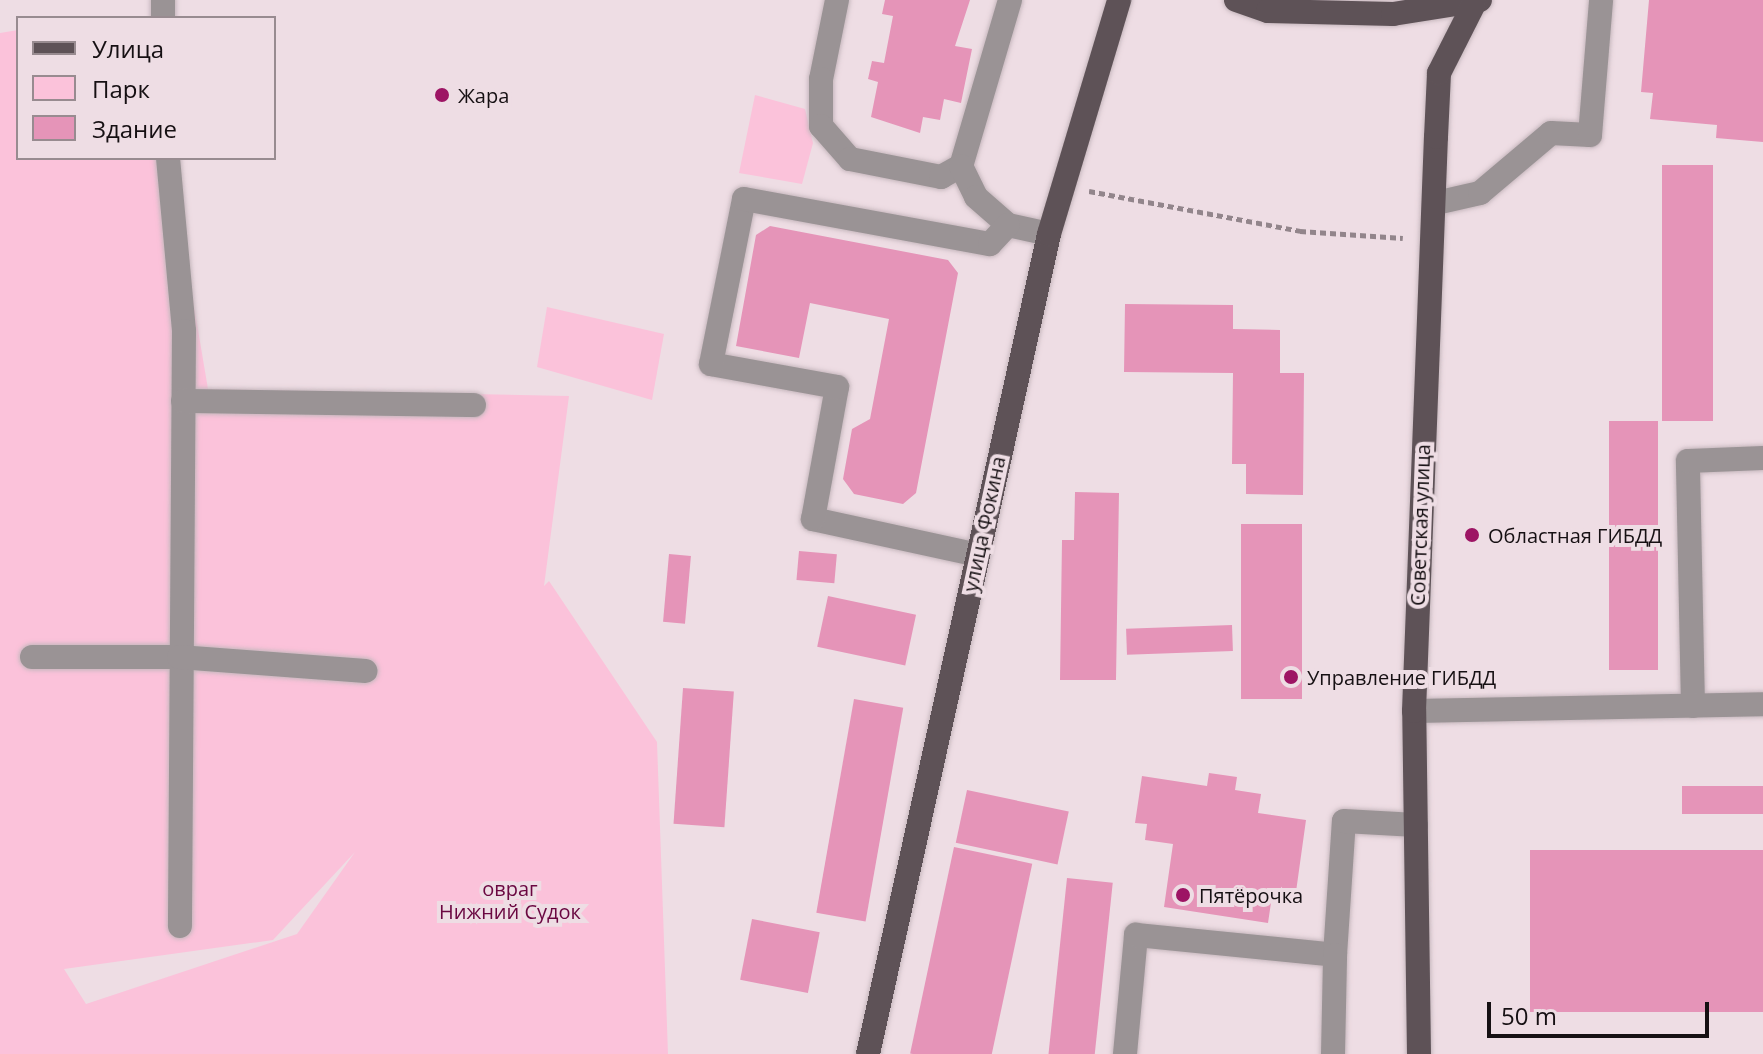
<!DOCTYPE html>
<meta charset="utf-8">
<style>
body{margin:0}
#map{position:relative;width:1763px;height:1054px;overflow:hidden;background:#eedde4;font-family:"Open Sans",sans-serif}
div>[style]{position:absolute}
.green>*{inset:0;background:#fbc2da}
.building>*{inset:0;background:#e594b8;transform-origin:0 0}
.path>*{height:5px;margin-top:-2.5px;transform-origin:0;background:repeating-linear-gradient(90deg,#92858b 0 6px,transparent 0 10px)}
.roads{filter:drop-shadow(0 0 2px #c7b8be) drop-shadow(0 0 2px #c7b8be)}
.minor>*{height:24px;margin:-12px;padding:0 12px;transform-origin:12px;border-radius:12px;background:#9a9395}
.major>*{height:24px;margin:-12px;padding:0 12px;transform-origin:12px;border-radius:12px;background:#5e5257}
.dots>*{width:22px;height:22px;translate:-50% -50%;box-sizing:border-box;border:4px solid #eedde4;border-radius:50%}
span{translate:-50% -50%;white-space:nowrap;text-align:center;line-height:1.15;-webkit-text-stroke:8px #eedde4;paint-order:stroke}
.poi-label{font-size:20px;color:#161013}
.left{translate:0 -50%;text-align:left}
.street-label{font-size:20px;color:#161013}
.park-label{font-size:20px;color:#6a0741}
.legend{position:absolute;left:16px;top:16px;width:260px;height:144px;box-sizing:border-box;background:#eedde4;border:2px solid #988b90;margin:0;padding:10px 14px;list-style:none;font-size:24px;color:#161013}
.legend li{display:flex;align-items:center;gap:16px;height:40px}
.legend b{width:40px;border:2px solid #988b90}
.scale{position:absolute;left:1487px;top:1002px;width:222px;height:36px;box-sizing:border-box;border:4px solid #161013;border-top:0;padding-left:10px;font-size:24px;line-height:28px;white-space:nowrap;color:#161013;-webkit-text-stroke:6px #eedde4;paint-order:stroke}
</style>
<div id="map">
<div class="green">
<div style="clip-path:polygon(evenodd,18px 30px,18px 158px,169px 158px,208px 389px,569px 396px,544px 586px,549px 581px,657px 742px,668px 1054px,0 1054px,0 33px,18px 30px,355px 852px,297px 934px,86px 1004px,64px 969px,273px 940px,355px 852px)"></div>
<div style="clip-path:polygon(755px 95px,805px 109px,813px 143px,802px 184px,739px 173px)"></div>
<div style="clip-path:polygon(547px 307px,664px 334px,652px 400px,537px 367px)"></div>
</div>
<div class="building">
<div style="clip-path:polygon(885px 0,970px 0,955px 46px,972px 49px,961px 103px,944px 99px,940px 120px,923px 117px,920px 133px,871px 117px,878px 82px,868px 79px,872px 61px,884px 63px,893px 16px,882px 14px)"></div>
<div style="clip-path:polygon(1649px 0,1763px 0,1763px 142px,1716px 138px,1717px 125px,1650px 119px,1653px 93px,1641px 92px)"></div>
<div style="left:1662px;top:165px;width:51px;height:256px"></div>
<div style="clip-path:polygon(770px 226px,948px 260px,958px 273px,916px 493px,903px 504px,854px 494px,843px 479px,852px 429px,870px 419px,889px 319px,810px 303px,799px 358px,736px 346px,756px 235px)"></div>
<div style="clip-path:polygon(1125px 304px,1233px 305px,1233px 329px,1280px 330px,1280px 373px,1304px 373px,1303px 495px,1246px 494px,1246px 464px,1232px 464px,1233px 373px,1124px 372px)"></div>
<div style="left:1609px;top:421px;width:49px;height:249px"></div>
<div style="clip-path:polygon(1075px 492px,1119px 493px,1116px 680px,1060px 680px,1062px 540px,1074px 540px)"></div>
<div style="left:1241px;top:524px;width:61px;height:175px"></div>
<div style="left:799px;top:551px;width:38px;height:29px;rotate:5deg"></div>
<div style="left:669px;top:554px;width:22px;height:68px;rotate:5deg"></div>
<div style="left:828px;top:596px;width:90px;height:52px;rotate:12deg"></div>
<div style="left:1232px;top:625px;width:26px;height:106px;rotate:88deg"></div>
<div style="left:683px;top:688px;width:51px;height:136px;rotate:4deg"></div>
<div style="left:854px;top:699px;width:50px;height:217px;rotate:10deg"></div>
<div style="clip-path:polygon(1209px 773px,1237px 777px,1235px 790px,1261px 794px,1258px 813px,1306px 820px,1295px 899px,1272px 896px,1268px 923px,1164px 907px,1173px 844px,1145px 840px,1147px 824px,1135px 823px,1142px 776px,1207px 786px)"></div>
<div style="left:1682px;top:786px;width:81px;height:28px"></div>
<div style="left:967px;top:790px;width:104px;height:54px;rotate:12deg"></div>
<div style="left:954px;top:847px;width:80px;height:211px;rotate:12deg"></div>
<div style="left:1530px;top:850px;width:233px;height:162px"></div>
<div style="left:1067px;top:878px;width:46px;height:177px;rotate:6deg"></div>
<div style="left:752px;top:919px;width:69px;height:62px;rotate:11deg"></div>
</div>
<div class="path">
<div style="left:1089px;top:191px;width:215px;rotate:10.7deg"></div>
<div style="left:1300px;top:231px;width:103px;rotate:3.9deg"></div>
</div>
<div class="roads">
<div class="minor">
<div style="left:163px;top:0;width:18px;rotate:90deg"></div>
<div style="left:837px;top:0;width:81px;rotate:101.4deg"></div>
<div style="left:821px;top:79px;width:47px;rotate:90deg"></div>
<div style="left:821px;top:126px;width:44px;rotate:48.7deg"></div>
<div style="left:850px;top:159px;width:93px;rotate:11.2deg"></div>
<div style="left:941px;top:177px;width:23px;rotate:-29deg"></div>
<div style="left:1010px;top:0;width:173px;rotate:106.4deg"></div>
<div style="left:961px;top:166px;width:34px;rotate:64deg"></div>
<div style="left:976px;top:197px;width:43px;rotate:41.2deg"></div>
<div style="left:1008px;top:225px;width:42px;rotate:12.4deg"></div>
<div style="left:168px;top:158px;width:174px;rotate:84.7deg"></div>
<div style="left:184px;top:331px;width:595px;rotate:90.39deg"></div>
<div style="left:1436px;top:203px;width:45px;rotate:-12.8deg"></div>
<div style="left:1480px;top:193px;width:93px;rotate:-40.2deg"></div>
<div style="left:1551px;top:133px;width:39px;rotate:3deg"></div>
<div style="left:1590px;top:135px;width:135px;rotate:-85.3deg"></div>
<div style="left:183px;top:401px;width:291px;rotate:0.8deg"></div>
<div style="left:978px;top:555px;width:169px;rotate:-167.7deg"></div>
<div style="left:813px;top:519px;width:134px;rotate:-79.7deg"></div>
<div style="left:837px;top:387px;width:128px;rotate:-169.7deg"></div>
<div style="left:711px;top:364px;width:168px;rotate:-78.7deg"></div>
<div style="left:744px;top:199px;width:250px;rotate:10.4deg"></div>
<div style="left:990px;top:244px;width:26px;rotate:-47deg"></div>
<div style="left:32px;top:657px;width:147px"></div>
<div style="left:179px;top:657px;width:187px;rotate:4.3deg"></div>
<div style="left:1693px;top:706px;width:245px;rotate:-91.2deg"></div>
<div style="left:1688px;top:461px;width:75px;rotate:-2.3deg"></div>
<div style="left:1414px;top:711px;width:349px;rotate:-1.1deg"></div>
<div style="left:1125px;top:1054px;width:120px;rotate:-84.7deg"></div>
<div style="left:1136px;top:935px;width:200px;rotate:5.7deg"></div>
<div style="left:1335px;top:955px;width:134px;rotate:-86.2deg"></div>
<div style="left:1344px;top:821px;width:72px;rotate:3.2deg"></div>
<div style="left:1333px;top:1054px;width:99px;rotate:-88.8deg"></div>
</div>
<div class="major">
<div style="left:1236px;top:0;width:34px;rotate:19deg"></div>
<div style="left:1268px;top:11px;width:125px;rotate:1.4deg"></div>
<div style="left:1393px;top:14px;width:88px;rotate:-9.1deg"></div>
<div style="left:868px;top:1054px;width:840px;rotate:-77.55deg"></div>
<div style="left:1049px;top:234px;width:244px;rotate:-73.3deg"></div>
<div style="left:1419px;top:1054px;width:343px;rotate:-90.8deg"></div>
<div style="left:1414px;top:711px;width:574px;rotate:-87.81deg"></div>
<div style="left:1436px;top:137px;width:64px;rotate:-87.3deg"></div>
<div style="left:1439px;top:73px;width:77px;rotate:-63.1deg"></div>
</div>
</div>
<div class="dots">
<div style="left:442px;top:95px;background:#9d1464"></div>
<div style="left:1472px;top:535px;background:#9d1464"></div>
<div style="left:1291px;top:677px;background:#9d1464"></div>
<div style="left:1183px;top:895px;background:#9d1464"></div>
</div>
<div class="poi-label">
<span class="left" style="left:458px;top:95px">Жара</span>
<span class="left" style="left:1488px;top:535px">Областная ГИБДД</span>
<span class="left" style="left:1307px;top:677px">Управление ГИБДД</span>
<span class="left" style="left:1199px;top:895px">Пятёрочка</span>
</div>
<div class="street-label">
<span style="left:984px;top:524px;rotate:-78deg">улица Фокина</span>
<span style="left:1420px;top:525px;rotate:-88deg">Советская улица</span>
</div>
<div class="park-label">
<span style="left:510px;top:900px">овраг<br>Нижний Судок</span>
</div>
<ul class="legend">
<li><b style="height:10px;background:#5e5257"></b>Улица</li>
<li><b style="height:22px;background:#fbc2da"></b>Парк</li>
<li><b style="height:22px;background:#e594b8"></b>Здание</li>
</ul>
<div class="scale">50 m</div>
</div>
